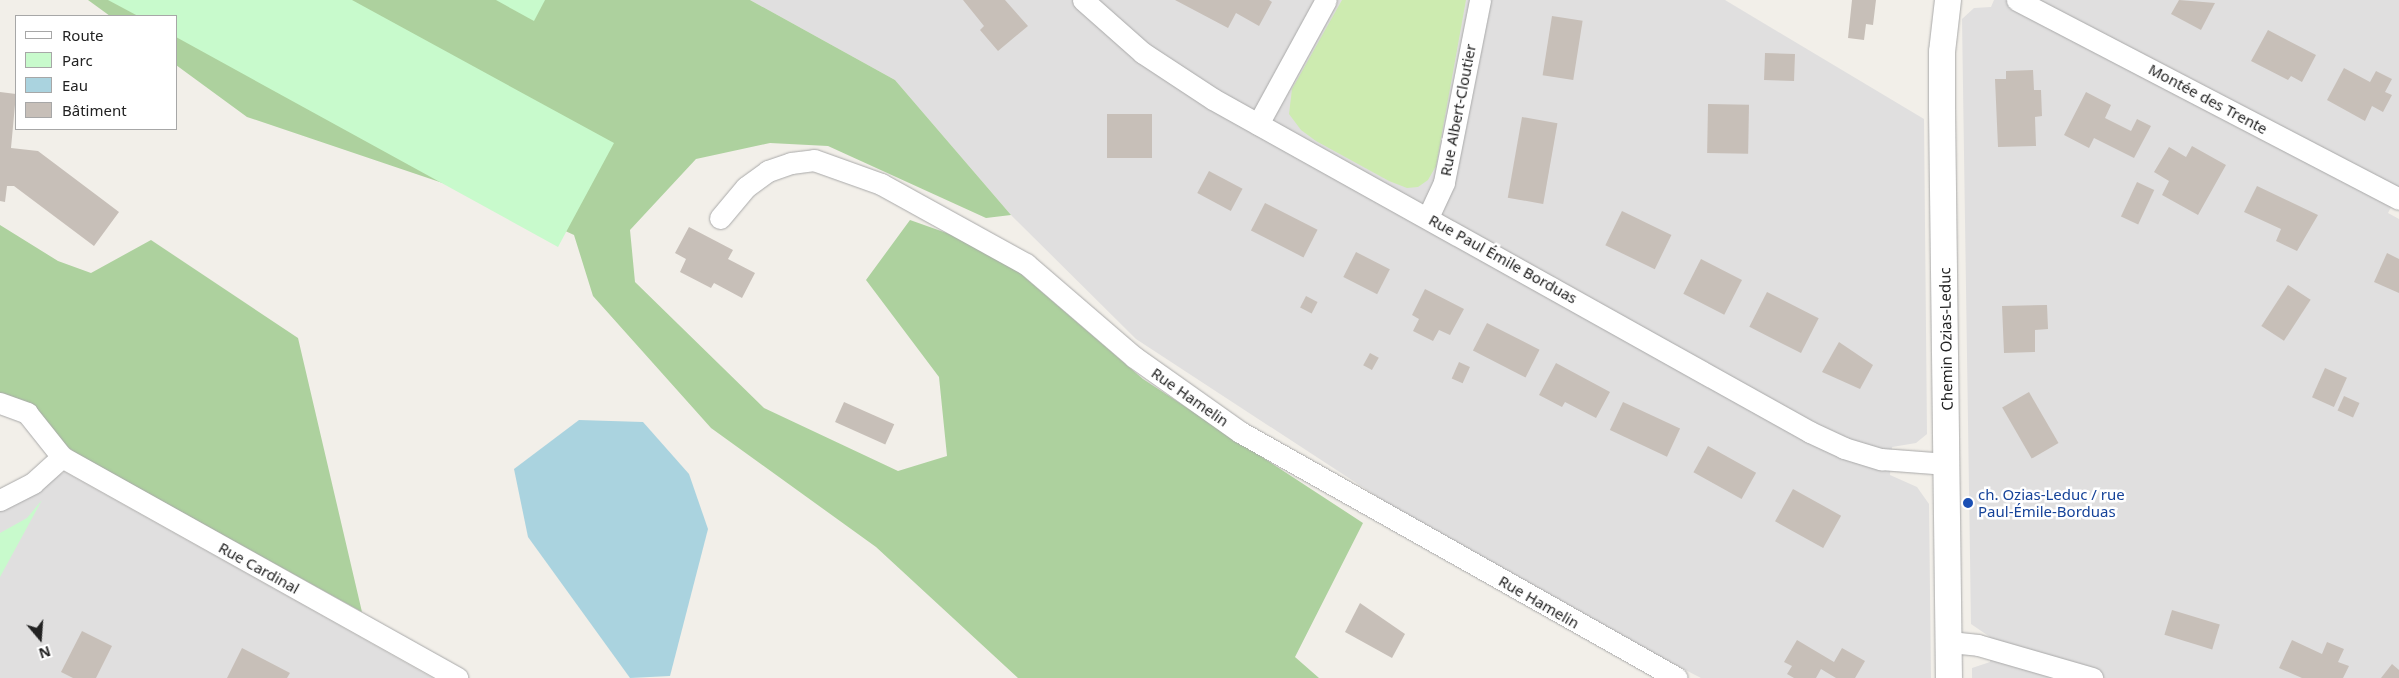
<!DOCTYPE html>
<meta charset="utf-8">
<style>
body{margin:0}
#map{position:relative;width:2399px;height:678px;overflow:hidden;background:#f2efe9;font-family:"Noto Sans",sans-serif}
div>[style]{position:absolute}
.residential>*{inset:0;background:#e0dfdf}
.grass>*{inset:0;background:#cdebb0}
.forest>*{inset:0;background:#add19e}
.park>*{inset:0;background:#c8facc}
.water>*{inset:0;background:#aad3df}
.building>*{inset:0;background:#c7bfb8;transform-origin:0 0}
.roads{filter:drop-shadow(0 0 1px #a9a9a9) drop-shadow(0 0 1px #a9a9a9)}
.minor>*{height:21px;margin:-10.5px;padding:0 10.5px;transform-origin:10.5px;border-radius:10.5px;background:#fff}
.tertiary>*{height:26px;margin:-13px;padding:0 13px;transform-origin:13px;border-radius:13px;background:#fff}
.dots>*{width:14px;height:14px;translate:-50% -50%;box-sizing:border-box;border:2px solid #fff;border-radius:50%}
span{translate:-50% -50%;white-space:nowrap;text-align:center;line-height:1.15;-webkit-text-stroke:5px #fff;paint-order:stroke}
.street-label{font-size:15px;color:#222}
.transit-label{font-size:15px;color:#164399}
.left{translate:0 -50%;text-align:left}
.legend{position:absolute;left:15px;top:15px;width:162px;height:115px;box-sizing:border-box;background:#fff;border:1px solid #a7a7a7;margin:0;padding:6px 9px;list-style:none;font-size:15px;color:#222}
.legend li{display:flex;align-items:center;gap:10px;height:25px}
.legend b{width:25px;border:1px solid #a7a7a7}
.north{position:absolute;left:15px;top:613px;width:50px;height:50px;-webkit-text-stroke:4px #fff;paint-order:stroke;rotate:162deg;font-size:14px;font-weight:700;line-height:20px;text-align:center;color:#222}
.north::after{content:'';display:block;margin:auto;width:18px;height:22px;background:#222;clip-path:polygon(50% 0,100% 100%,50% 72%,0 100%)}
</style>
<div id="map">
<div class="residential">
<div style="clip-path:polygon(750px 0,1725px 0,1924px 119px,1927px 434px,1916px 443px,1892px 447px,1890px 475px,1917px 487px,1929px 504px,1931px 678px,1701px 678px,1579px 615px,1390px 505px,1136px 339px,1011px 215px,895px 80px)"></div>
<div style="clip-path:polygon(1994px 0,2399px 0,2399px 192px,2388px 213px,2399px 219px,2399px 678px,1972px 678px,1972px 668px,1990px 662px,1990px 637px,1971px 624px,1962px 19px,1974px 8px,1991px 7px)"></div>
<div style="clip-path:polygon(65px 472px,298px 602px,433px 678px,0 678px,0 500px)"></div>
</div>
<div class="grass">
<div style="clip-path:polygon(1342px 0,1466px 0,1436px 166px,1428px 180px,1418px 187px,1407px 188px,1389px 181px,1316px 141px,1301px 130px,1289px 114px,1292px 89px)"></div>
</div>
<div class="forest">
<div style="clip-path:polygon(88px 0,750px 0,895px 80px,1011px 215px,986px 218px,828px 146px,770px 143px,696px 159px,630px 230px,635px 282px,764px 408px,898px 471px,947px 456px,939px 377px,866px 280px,910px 220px,972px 242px,1014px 268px,1143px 379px,1363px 523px,1295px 657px,1319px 678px,1018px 678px,876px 547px,711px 428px,593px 296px,574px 235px,511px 206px,247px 117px,176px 65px,176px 16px,110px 16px)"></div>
<div style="clip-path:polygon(0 225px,58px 261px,91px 273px,151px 240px,298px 338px,362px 612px,75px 453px,27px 413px,0 403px)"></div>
</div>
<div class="park">
<div style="clip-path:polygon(108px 0,352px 0,614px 143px,558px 247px,176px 37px,176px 16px,138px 16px)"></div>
<div style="clip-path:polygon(496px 0,545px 0,534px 21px)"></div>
<div style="clip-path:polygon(42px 500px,0 577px,0 533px,27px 518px)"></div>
</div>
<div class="water">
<div style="clip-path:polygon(579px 420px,643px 422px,689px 474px,708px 529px,670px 676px,630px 678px,528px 537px,514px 469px)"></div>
</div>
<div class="building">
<div style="clip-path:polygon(963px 0,1005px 0,1028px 26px,998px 51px,980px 30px,984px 26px)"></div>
<div style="clip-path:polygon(1175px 0,1269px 0,1272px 2px,1259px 26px,1236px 13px,1228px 28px)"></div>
<div style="clip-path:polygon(1852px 0,1876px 0,1873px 25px,1866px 24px,1864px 40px,1848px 38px)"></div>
<div style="clip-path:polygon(2179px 0,2215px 3px,2201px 30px,2171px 14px)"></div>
<div style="left:1552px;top:16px;width:31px;height:60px;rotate:9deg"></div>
<div style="clip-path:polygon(2268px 30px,2316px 55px,2302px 82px,2291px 76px,2288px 80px,2251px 61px)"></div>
<div style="left:1765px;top:53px;width:30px;height:27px;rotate:2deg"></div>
<div style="clip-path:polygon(2344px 68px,2370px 82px,2376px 71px,2392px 79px,2385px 92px,2392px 95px,2383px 112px,2372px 106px,2365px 121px,2327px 100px)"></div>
<div style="clip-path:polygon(2033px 70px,2034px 90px,2041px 90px,2042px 116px,2035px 117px,2036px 146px,1998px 147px,1995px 79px,2006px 79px,2006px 71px)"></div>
<div style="clip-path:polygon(0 92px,16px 94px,11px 148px,38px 151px,119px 212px,94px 246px,14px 186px,7px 186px,5px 202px,0 201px)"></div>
<div style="clip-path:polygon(2086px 92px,2111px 105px,2105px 118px,2131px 131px,2137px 119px,2151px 126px,2134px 158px,2094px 138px,2089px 148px,2064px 135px)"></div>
<div style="left:1708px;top:104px;width:41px;height:49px;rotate:1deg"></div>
<div style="left:1107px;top:114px;width:45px;height:44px"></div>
<div style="left:1522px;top:117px;width:36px;height:82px;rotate:10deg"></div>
<div style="clip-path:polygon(2192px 146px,2226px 165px,2198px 215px,2162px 195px,2169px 181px,2154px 172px,2169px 147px,2186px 157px)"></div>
<div style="left:1209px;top:171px;width:38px;height:25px;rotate:28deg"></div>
<div style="left:2137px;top:182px;width:19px;height:38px;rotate:25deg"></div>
<div style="clip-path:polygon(2257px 186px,2318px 215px,2297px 251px,2276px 241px,2281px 229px,2244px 212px)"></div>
<div style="left:1265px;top:203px;width:59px;height:31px;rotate:27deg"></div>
<div style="left:1622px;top:211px;width:55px;height:38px;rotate:26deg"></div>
<div style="clip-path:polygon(689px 227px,733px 250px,728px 259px,755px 273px,742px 298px,714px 283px,711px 288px,680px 272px,686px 259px,675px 253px)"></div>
<div style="left:1356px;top:252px;width:38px;height:28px;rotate:27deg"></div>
<div style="clip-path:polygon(2387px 253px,2399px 259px,2399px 293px,2374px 282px)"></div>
<div style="left:1701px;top:259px;width:46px;height:39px;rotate:27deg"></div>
<div style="left:2288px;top:285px;width:27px;height:49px;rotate:33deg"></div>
<div style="clip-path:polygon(1425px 289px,1464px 309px,1450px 335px,1439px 330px,1433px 341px,1413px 331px,1419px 319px,1412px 315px)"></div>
<div style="left:1767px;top:292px;width:58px;height:39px;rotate:27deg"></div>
<div style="left:1306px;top:296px;width:13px;height:13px;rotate:27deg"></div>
<div style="clip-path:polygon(2047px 305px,2048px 329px,2035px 330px,2035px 352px,2004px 353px,2002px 306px)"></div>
<div style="left:1487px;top:323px;width:59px;height:31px;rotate:27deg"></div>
<div style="clip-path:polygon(1839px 342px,1873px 365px,1860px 389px,1822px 372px)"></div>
<div style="left:1370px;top:353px;width:10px;height:14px;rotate:29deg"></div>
<div style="left:1459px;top:362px;width:12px;height:18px;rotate:24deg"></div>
<div style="clip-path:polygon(1556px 363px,1610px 392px,1596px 418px,1565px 402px,1562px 407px,1539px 395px)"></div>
<div style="left:2325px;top:368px;width:24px;height:32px;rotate:24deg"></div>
<div style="left:2029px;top:392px;width:59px;height:31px;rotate:60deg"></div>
<div style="left:2344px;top:396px;width:17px;height:16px;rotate:24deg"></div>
<div style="left:844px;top:402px;width:55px;height:22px;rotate:24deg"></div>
<div style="left:1623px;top:402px;width:63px;height:31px;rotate:25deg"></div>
<div style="left:1708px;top:446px;width:55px;height:30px;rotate:29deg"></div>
<div style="left:1793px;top:489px;width:55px;height:37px;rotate:29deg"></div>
<div style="clip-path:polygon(1360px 603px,1405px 634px,1392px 658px,1345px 632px)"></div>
<div style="left:2172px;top:610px;width:50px;height:26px;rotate:17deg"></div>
<div style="clip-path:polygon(82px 631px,112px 646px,96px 678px,73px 678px,61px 672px)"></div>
<div style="clip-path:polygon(1797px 640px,1834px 662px,1842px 648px,1865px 661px,1855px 678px,1836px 678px,1821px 669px,1816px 678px,1794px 678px,1787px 674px,1792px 666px,1784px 662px)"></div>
<div style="clip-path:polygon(2292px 640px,2322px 654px,2327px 642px,2344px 649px,2338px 662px,2349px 666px,2343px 678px,2302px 678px,2279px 668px)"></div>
<div style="clip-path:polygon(242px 648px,290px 673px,287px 678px,227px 678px)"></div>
<div style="clip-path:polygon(2392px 664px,2399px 670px,2399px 678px,2381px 678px)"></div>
</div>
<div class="roads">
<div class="minor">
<div style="left:1083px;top:0;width:80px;rotate:41.5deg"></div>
<div style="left:1143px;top:53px;width:84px;rotate:33.3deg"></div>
<div style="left:1213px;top:99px;width:684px;rotate:29.15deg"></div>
<div style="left:1810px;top:432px;width:38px;rotate:25deg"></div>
<div style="left:1844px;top:448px;width:39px;rotate:17deg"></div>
<div style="left:1881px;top:459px;width:66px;rotate:4.3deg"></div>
<div style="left:2017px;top:0;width:431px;rotate:27.5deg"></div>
<div style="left:1258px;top:124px;width:141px;rotate:-61.3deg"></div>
<div style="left:1428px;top:217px;width:38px;rotate:-65deg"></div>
<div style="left:1444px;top:182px;width:186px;rotate:-78.8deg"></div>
<div style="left:720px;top:218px;width:40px;rotate:-50deg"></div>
<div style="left:746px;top:187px;width:27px;rotate:-36deg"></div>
<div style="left:768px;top:171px;width:24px;rotate:-19deg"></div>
<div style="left:791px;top:163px;width:23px;rotate:-7deg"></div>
<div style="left:814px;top:160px;width:71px;rotate:19.7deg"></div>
<div style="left:881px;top:184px;width:166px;rotate:28.9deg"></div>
<div style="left:1026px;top:264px;width:143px;rotate:40.7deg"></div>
<div style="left:1134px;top:357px;width:130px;rotate:35.3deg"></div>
<div style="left:1240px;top:432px;width:501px;rotate:29.38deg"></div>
<div style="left:0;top:403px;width:29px;rotate:20deg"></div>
<div style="left:27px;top:413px;width:56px;rotate:51.5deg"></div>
<div style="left:62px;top:457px;width:453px;rotate:29.2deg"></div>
<div style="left:0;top:500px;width:37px;rotate:-27deg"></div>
<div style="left:33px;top:483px;width:39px;rotate:-42deg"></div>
<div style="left:1950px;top:642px;width:28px;rotate:6deg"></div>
<div style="left:1978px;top:645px;width:119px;rotate:16.1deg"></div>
</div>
<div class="tertiary">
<div style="left:1948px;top:0;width:52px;rotate:96.6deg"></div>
<div style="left:1942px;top:52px;width:56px;rotate:90deg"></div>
<div style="left:1942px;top:108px;width:570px;rotate:89.3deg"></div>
</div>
</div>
<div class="dots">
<div style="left:1968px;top:503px;background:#1a4fb4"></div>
</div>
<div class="street-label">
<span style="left:2208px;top:99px;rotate:28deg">Montée des Trente</span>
<span style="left:1458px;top:110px;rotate:-79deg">Rue Albert-Cloutier</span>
<span style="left:1503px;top:259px;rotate:29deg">Rue Paul Émile Borduas</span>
<span style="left:1946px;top:339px;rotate:-91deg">Chemin Ozias-Leduc</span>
<span style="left:1190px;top:397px;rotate:35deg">Rue Hamelin</span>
<span style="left:259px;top:568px;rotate:29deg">Rue Cardinal</span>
<span style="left:1539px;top:602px;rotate:30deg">Rue Hamelin</span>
</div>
<div class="transit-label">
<span class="left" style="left:1978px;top:503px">ch. Ozias-Leduc / rue<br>Paul-Émile-Borduas</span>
</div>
<ul class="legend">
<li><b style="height:6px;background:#fff"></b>Route</li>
<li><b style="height:14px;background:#c8facc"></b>Parc</li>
<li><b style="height:14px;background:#aad3df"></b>Eau</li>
<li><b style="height:14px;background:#c7bfb8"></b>Bâtiment</li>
</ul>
<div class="north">N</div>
</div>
